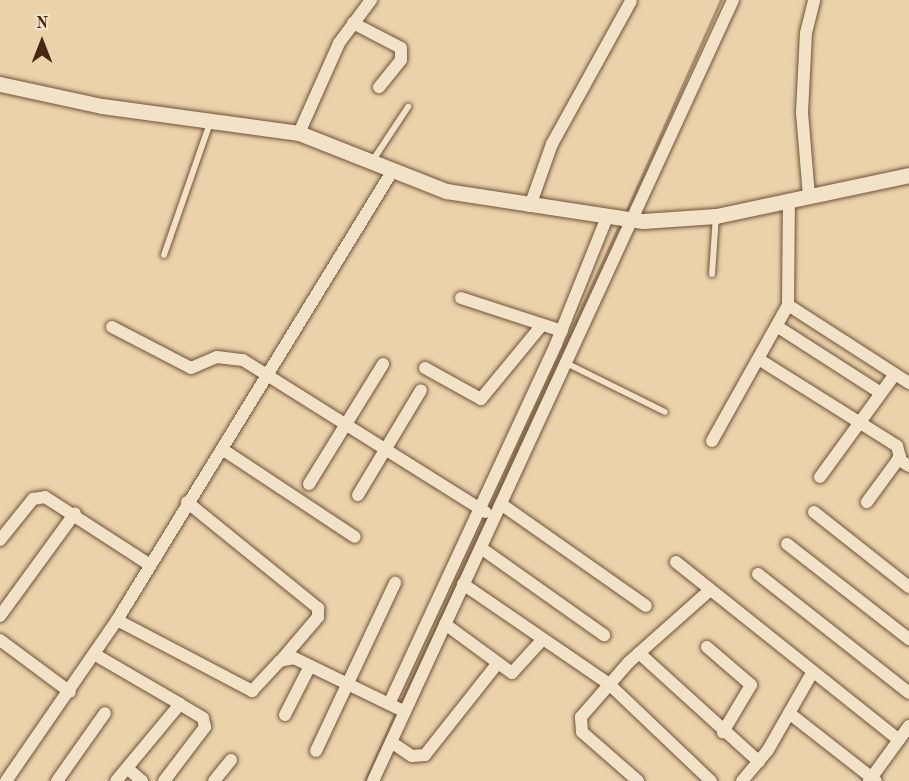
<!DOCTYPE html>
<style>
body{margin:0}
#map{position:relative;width:909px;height:781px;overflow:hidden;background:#ead3aa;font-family:"Old Standard TT",serif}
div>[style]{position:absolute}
.stream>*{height:3px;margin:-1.5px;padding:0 1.5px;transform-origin:1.5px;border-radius:1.5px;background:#b29976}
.roads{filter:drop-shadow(0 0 2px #6f5238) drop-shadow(0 0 2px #6f5238)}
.service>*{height:6px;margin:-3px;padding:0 3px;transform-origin:3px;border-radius:3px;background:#f1e2c8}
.minor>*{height:12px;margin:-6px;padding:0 6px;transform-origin:6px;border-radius:6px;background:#f1e2c8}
.tertiary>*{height:15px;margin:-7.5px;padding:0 7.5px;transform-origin:7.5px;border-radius:7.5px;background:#f1e2c8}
span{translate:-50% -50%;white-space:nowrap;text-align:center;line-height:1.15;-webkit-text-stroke:4.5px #f1e2c8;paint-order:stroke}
.north{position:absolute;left:12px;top:12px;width:60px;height:60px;-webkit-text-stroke:4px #f1e2c8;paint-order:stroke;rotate:0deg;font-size:16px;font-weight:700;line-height:24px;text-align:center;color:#462712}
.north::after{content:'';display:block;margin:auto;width:21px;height:27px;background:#462712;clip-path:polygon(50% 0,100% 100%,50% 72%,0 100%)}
</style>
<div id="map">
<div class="stream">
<div style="left:626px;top:212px;width:232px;rotate:-65.9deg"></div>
<div style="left:399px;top:706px;width:530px;rotate:-65.37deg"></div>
<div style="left:365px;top:781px;width:76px;rotate:-65.8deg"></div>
</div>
<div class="roads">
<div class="service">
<div style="left:373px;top:160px;width:64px;rotate:-56.6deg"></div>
<div style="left:164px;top:255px;width:140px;rotate:-70.8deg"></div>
<div style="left:712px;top:274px;width:58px;rotate:-86.1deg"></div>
<div style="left:566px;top:363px;width:110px;rotate:26.3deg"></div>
</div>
<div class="minor">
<div style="left:353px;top:23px;width:54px;rotate:27.5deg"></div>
<div style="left:401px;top:48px;width:12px;rotate:90deg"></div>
<div style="left:401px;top:60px;width:35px;rotate:129deg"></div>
<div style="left:299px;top:133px;width:98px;rotate:-66deg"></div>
<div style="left:339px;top:43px;width:54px;rotate:-53.3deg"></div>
<div style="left:809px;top:196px;width:84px;rotate:-94.8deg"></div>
<div style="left:802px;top:112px;width:79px;rotate:-87.1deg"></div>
<div style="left:806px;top:33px;width:34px;rotate:-76deg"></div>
<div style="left:530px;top:206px;width:66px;rotate:-70.5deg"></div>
<div style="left:552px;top:144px;width:163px;rotate:-61.1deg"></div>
<div style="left:461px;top:298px;width:106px;rotate:18.1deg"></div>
<div style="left:788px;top:305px;width:144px;rotate:32.8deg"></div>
<div style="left:112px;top:327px;width:89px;rotate:27.4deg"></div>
<div style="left:191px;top:368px;width:28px;rotate:-23deg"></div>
<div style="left:217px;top:357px;width:26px;rotate:7deg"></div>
<div style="left:243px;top:360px;width:286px;rotate:32.1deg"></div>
<div style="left:778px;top:327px;width:122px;rotate:32.7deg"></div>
<div style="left:760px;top:360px;width:162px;rotate:32.1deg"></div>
<div style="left:897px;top:446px;width:11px;rotate:75deg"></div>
<div style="left:900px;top:457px;width:56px;rotate:126.3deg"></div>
<div style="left:425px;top:368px;width:64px;rotate:29deg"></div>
<div style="left:481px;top:399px;width:96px;rotate:-50.5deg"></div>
<div style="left:712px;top:441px;width:156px;rotate:-60.8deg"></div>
<div style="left:788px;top:305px;width:105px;rotate:-89.5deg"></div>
<div style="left:222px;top:449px;width:159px;rotate:33.5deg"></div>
<div style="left:898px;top:459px;width:13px;rotate:32deg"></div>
<div style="left:820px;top:477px;width:127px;rotate:-53.9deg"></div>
<div style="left:309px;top:484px;width:141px;rotate:-58.3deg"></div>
<div style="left:358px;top:495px;width:122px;rotate:-59deg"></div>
<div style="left:187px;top:502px;width:169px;rotate:39deg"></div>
<div style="left:318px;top:608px;width:9px;rotate:90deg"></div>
<div style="left:318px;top:617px;width:54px;rotate:130.5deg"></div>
<div style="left:501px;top:504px;width:177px;rotate:35.1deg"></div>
<div style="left:814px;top:512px;width:121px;rotate:38.3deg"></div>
<div style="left:0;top:540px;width:53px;rotate:-51.2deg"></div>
<div style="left:33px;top:499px;width:12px;rotate:-9deg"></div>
<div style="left:45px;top:497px;width:125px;rotate:32.9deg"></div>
<div style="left:787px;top:544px;width:155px;rotate:37.9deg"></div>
<div style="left:481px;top:548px;width:151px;rotate:35.3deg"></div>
<div style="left:676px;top:562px;width:285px;rotate:38.6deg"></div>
<div style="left:758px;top:574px;width:192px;rotate:38.2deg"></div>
<div style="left:463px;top:584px;width:177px;rotate:34.4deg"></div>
<div style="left:609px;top:684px;width:141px;rotate:43.6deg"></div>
<div style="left:0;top:616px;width:127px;rotate:-53.9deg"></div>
<div style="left:117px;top:620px;width:153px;rotate:27.7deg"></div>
<div style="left:252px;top:691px;width:41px;rotate:-47deg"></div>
<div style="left:280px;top:661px;width:14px;rotate:-12deg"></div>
<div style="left:294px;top:658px;width:123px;rotate:25.9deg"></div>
<div style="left:445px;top:624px;width:83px;rotate:36.2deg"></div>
<div style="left:512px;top:673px;width:45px;rotate:-47.7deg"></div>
<div style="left:0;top:640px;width:87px;rotate:36.6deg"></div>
<div style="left:707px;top:647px;width:58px;rotate:40.8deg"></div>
<div style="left:751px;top:685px;width:55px;rotate:120.8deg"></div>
<div style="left:639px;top:653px;width:162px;rotate:42.2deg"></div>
<div style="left:94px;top:654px;width:99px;rotate:30.2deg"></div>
<div style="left:180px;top:704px;width:100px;rotate:129.7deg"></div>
<div style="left:389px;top:704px;width:397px;rotate:-65.1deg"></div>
<div style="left:556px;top:344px;width:137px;rotate:-68.1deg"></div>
<div style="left:789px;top:713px;width:110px;rotate:38deg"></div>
<div style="left:285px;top:715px;width:55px;rotate:-63deg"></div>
<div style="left:391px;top:742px;width:25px;rotate:34deg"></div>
<div style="left:412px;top:756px;width:13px;rotate:-4deg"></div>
<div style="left:425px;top:755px;width:117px;rotate:-51.6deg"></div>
<div style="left:316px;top:751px;width:186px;rotate:-64.8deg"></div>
<div style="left:127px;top:768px;width:20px;rotate:41deg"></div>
<div style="left:6px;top:781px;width:196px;rotate:-55.4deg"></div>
<div style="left:117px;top:620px;width:528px;rotate:-58.48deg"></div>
<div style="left:57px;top:781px;width:83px;rotate:-54.8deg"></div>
<div style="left:164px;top:781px;width:68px;rotate:-52.8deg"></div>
<div style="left:205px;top:727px;width:9px;rotate:-103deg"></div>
<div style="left:203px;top:718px;width:27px;rotate:-149deg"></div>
<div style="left:214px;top:781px;width:27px;rotate:-51deg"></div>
<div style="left:373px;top:781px;width:860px;rotate:-65.25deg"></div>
<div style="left:638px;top:781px;width:74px;rotate:-138.8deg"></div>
<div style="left:582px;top:732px;width:15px;rotate:-94deg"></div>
<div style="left:581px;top:717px;width:73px;rotate:-48.9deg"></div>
<div style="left:629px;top:662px;width:108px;rotate:-41.6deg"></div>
<div style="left:742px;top:781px;width:40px;rotate:-50deg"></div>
<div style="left:768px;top:750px;width:89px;rotate:-60.3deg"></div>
<div style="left:869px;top:781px;width:68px;rotate:-54deg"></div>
</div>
<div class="tertiary">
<div style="left:0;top:84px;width:104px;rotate:12.2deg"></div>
<div style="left:102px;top:106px;width:199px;rotate:7.8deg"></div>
<div style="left:299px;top:133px;width:158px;rotate:21.5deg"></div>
<div style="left:446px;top:191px;width:199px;rotate:8.7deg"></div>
<div style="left:643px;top:221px;width:73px;rotate:-3.9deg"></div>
<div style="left:716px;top:216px;width:197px;rotate:-12deg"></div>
</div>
</div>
<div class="north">N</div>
</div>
